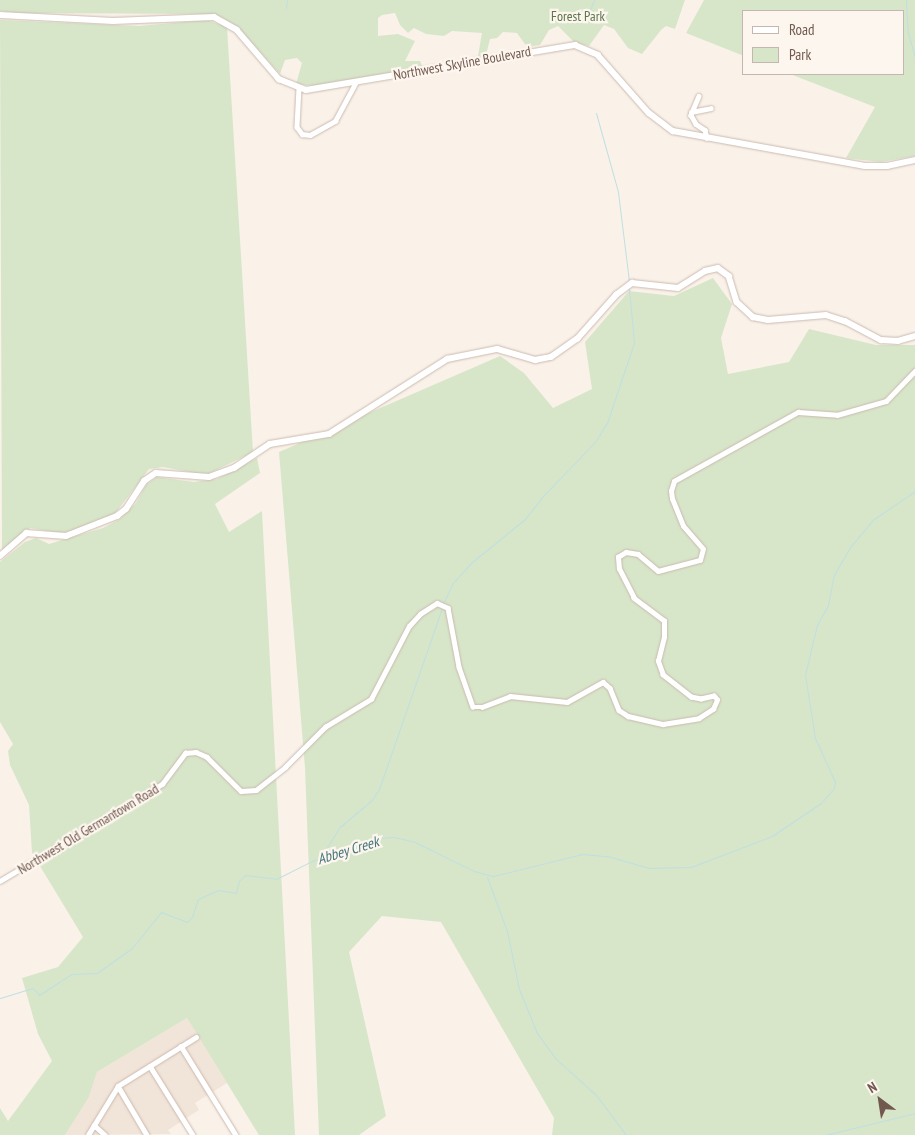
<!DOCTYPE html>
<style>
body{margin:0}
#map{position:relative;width:915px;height:1135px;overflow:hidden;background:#faf2e9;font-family:"PT Sans Narrow",sans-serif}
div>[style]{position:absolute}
.residential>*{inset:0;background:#f1e4d8}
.green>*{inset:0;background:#d7e6c9}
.stream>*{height:1px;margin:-0.5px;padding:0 0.5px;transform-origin:0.5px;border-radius:0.5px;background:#bfdfe2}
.roads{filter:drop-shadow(0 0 1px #cbbab0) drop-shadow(0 0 1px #cbbab0)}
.street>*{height:4.5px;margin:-2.25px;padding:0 2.25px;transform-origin:2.25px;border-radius:2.25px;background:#fff}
.secondary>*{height:5.5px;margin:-2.75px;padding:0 2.75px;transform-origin:2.75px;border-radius:2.75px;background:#fff}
span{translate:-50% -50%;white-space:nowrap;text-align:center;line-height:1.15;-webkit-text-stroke:4.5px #fdf6ef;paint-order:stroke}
.park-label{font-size:14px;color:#597649}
.street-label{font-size:14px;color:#71594f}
.water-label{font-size:15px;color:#48777b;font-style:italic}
.legend{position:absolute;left:742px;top:10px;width:162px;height:65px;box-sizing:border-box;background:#fdf6ef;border:1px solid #c5b7af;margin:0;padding:6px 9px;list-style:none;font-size:15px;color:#71594f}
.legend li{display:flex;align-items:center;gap:10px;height:25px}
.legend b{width:25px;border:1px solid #c5b7af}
.north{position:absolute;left:855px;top:1075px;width:50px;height:50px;-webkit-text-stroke:4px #fdf6ef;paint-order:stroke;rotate:329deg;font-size:14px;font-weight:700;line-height:20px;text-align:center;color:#71594f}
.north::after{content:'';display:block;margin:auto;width:18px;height:22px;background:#71594f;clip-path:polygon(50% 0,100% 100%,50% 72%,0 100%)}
</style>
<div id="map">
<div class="residential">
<div style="clip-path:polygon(187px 1018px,227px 1083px,195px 1103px,199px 1110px,168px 1130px,171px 1134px,65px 1135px,89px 1097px,97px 1072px)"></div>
</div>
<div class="green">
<div style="clip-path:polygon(0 0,685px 0,675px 29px,666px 26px,661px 30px,642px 54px,628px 48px,614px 29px,604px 25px,589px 46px,574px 42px,558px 26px,549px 30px,540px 45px,527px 47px,517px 33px,503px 32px,497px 38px,490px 39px,486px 55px,478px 56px,482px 33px,452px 31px,444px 36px,426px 34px,414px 28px,408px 33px,400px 25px,395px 13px,382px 15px,378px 18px,378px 36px,398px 34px,415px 41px,405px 61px,420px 61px,423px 68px,316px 86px,296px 84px,302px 63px,297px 58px,285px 60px,280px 74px,237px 26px,215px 14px,16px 13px,0 11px)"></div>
<div style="clip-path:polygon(704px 0,915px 0,915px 156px,880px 162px,846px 158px,875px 107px,790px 74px,904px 74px,904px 11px,744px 11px,744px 56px,686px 33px)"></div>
<div style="clip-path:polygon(0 20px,139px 26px,207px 20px,227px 27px,253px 452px,206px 475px,163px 467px,149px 469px,114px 515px,74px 532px,59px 533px,30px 528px,2px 550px)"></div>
<div style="clip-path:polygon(713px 278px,732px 304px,721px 338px,728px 374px,789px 362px,809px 329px,876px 345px,915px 345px,915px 1135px,552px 1135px,554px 1118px,441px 922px,382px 916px,349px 952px,386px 1116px,359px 1135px,319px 1135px,305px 768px,279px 452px,500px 356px,524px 373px,553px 408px,592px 389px,585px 342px,629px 291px,674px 296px)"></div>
<div style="clip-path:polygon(257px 458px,260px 473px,215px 504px,229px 532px,262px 511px,295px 1135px,259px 1135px,187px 1018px,97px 1072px,89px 1097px,65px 1135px,0 1135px,0 1108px,8px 1121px,52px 1061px,38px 1034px,22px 978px,58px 967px,83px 937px,32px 853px,29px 805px,10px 765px,8px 751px,13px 744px,0 722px,0 562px,25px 542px,36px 538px,49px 544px,103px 528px,120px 519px,136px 503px,146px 485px,157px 477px,194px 482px,217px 479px)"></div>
</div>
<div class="stream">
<div style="left:906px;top:0;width:33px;rotate:87deg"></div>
<div style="left:908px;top:33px;width:25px;rotate:74deg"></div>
<div style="left:286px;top:8px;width:8px;rotate:-83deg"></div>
<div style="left:587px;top:18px;width:19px;rotate:-69deg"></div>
<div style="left:596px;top:113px;width:82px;rotate:74.4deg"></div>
<div style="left:618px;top:192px;width:90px;rotate:83deg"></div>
<div style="left:443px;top:604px;width:23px;rotate:-65deg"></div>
<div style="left:453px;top:583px;width:27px;rotate:-48deg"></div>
<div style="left:471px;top:563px;width:70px;rotate:-39.2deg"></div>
<div style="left:525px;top:519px;width:28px;rotate:-52deg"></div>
<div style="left:542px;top:497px;width:76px;rotate:-46.1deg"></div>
<div style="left:595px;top:442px;width:22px;rotate:-58deg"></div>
<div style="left:607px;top:423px;width:84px;rotate:-71.4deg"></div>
<div style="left:634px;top:343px;width:55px;rotate:-95.2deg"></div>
<div style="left:321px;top:857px;width:36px;rotate:-58deg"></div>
<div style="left:340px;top:827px;width:42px;rotate:-40.2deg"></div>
<div style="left:372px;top:800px;width:13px;rotate:-58deg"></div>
<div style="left:379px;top:789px;width:192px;rotate:-70.8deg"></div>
<div style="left:487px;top:877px;width:58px;rotate:69.7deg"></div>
<div style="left:507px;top:931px;width:59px;rotate:78.3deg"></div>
<div style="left:519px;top:989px;width:48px;rotate:67.8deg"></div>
<div style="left:537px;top:1033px;width:32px;rotate:54deg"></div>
<div style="left:556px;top:1059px;width:54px;rotate:42deg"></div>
<div style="left:596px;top:1095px;width:50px;rotate:53.1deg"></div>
<div style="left:0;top:998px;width:34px;rotate:-17deg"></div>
<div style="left:33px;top:988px;width:9px;rotate:49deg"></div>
<div style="left:39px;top:995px;width:38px;rotate:-33deg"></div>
<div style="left:71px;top:974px;width:26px;rotate:-2deg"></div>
<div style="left:97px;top:973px;width:43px;rotate:-35.5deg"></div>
<div style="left:132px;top:948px;width:46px;rotate:-51.1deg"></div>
<div style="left:161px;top:912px;width:28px;rotate:21deg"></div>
<div style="left:187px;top:922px;width:7px;rotate:-45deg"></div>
<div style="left:192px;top:917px;width:19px;rotate:-72deg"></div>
<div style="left:198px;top:899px;width:22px;rotate:-24deg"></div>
<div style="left:218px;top:890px;width:18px;rotate:9deg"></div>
<div style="left:236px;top:893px;width:12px;rotate:-76deg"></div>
<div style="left:239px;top:881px;width:8px;rotate:-45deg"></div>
<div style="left:245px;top:875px;width:31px;rotate:7deg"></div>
<div style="left:276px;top:879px;width:40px;rotate:-26.6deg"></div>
<div style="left:312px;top:861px;width:72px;rotate:-18.7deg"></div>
<div style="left:380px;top:838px;width:14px;rotate:-4deg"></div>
<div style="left:394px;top:837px;width:22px;rotate:13deg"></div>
<div style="left:415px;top:842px;width:66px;rotate:26.2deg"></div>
<div style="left:474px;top:871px;width:20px;rotate:15deg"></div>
<div style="left:493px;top:876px;width:92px;rotate:-13.9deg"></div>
<div style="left:582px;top:854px;width:25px;rotate:5deg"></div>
<div style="left:607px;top:856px;width:44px;rotate:15.9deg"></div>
<div style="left:649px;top:868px;width:42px;rotate:-1.4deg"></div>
<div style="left:691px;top:867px;width:87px;rotate:-20.9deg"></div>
<div style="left:772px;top:836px;width:59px;rotate:-34deg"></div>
<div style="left:821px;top:803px;width:20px;rotate:-49deg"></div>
<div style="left:834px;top:788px;width:6px;rotate:-81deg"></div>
<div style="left:835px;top:782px;width:48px;rotate:-114.4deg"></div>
<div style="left:815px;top:738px;width:64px;rotate:-99deg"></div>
<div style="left:805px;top:675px;width:51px;rotate:-76.5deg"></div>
<div style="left:817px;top:625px;width:23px;rotate:-61deg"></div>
<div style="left:828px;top:605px;width:31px;rotate:-79deg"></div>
<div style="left:834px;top:575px;width:34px;rotate:-60deg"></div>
<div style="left:851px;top:546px;width:35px;rotate:-50deg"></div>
<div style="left:874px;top:519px;width:50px;rotate:-34.3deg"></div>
<div style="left:825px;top:1135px;width:93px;rotate:-13.7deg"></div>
</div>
<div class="roads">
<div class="street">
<div style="left:299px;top:88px;width:39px;rotate:93deg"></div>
<div style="left:297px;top:127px;width:9px;rotate:54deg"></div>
<div style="left:302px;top:134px;width:8px;rotate:7deg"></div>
<div style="left:310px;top:135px;width:29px;rotate:-29deg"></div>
<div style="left:335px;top:121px;width:44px;rotate:-61.7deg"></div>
<div style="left:699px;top:96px;width:21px;rotate:113deg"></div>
<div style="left:691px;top:115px;width:10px;rotate:61deg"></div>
<div style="left:696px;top:124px;width:11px;rotate:34deg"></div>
<div style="left:705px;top:130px;width:8px;rotate:76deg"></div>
<div style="left:691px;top:112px;width:20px;rotate:-11deg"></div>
<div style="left:0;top:881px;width:189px;rotate:-30.9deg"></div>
<div style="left:162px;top:784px;width:39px;rotate:-53deg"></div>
<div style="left:185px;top:753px;width:11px;rotate:-5deg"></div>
<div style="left:196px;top:752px;width:12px;rotate:24deg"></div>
<div style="left:207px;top:757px;width:48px;rotate:45deg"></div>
<div style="left:241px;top:791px;width:15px;rotate:-4deg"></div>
<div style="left:256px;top:790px;width:37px;rotate:-38deg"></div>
<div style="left:285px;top:767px;width:57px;rotate:-45deg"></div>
<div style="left:325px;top:727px;width:54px;rotate:-31.3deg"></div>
<div style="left:371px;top:699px;width:82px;rotate:-62.5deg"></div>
<div style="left:409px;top:626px;width:16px;rotate:-47deg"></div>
<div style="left:420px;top:614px;width:20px;rotate:-33deg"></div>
<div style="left:437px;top:603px;width:12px;rotate:24deg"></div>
<div style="left:448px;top:608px;width:60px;rotate:79.4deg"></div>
<div style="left:459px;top:667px;width:42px;rotate:70.7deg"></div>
<div style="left:473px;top:707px;width:9px"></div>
<div style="left:482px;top:707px;width:30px;rotate:-21deg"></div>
<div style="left:510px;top:696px;width:57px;rotate:6deg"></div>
<div style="left:567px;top:702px;width:41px;rotate:-29.1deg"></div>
<div style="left:603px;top:682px;width:9px;rotate:41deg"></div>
<div style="left:610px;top:688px;width:24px;rotate:68deg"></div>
<div style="left:619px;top:710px;width:11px;rotate:34deg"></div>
<div style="left:628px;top:716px;width:36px;rotate:13deg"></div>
<div style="left:663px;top:724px;width:36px;rotate:-9deg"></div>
<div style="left:699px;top:718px;width:17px;rotate:-33deg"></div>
<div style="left:713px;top:709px;width:10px;rotate:-66deg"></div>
<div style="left:717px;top:700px;width:5px;rotate:-127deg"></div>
<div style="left:714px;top:696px;width:13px;rotate:167deg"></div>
<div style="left:701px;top:699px;width:10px;rotate:-169deg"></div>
<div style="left:691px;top:697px;width:36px;rotate:-142deg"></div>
<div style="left:663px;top:675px;width:15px;rotate:-110deg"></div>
<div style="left:658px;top:661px;width:25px;rotate:-76deg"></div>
<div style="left:664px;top:637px;width:16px;rotate:-90deg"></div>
<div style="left:664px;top:621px;width:38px;rotate:-143deg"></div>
<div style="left:634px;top:598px;width:33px;rotate:-117deg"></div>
<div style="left:619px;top:569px;width:12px;rotate:-95deg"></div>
<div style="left:618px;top:557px;width:9px;rotate:-32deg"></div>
<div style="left:626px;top:552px;width:12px;rotate:9deg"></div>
<div style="left:638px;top:554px;width:26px;rotate:40deg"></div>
<div style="left:658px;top:571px;width:43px;rotate:-14.7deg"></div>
<div style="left:700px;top:560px;width:11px;rotate:-75deg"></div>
<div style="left:703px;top:549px;width:30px;rotate:-131deg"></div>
<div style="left:683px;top:526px;width:29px;rotate:-112deg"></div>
<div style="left:672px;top:499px;width:8px;rotate:-97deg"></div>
<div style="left:671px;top:491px;width:10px;rotate:-73deg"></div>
<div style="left:674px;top:481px;width:142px;rotate:-29.1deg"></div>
<div style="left:798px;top:412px;width:39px;rotate:4deg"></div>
<div style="left:837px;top:415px;width:51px;rotate:-15.9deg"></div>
<div style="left:886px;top:401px;width:42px;rotate:-46deg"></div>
<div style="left:181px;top:1046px;width:105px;rotate:58.3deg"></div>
<div style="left:150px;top:1066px;width:81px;rotate:58.1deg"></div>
<div style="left:118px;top:1086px;width:57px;rotate:59.4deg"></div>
<div style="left:94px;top:1125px;width:15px;rotate:42deg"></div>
<div style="left:88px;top:1135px;width:57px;rotate:-58.5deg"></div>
<div style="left:118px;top:1086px;width:92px;rotate:-32.1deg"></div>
</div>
<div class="secondary">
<div style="left:0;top:15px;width:113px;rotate:3deg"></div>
<div style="left:113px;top:21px;width:101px;rotate:-2.3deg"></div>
<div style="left:214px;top:17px;width:26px;rotate:29deg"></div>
<div style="left:237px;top:30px;width:65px;rotate:49.4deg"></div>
<div style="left:279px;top:79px;width:29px;rotate:22deg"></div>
<div style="left:306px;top:90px;width:273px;rotate:-9.5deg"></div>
<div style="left:575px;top:45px;width:25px;rotate:23deg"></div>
<div style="left:598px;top:55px;width:77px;rotate:48.7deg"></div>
<div style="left:649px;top:113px;width:30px;rotate:37deg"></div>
<div style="left:673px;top:131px;width:195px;rotate:10.3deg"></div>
<div style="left:865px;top:166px;width:22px"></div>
<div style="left:887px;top:166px;width:29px;rotate:-12deg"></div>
<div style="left:0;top:556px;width:35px;rotate:-41deg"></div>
<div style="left:26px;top:533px;width:40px;rotate:4.3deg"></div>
<div style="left:66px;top:536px;width:55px;rotate:-21.4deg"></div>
<div style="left:117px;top:516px;width:11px;rotate:-38deg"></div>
<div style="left:126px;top:509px;width:33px;rotate:-57deg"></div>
<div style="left:144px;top:481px;width:14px;rotate:-34deg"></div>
<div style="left:156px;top:473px;width:53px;rotate:4.3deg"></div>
<div style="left:209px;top:477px;width:27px;rotate:-20deg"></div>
<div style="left:234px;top:468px;width:43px;rotate:-33.7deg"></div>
<div style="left:270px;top:444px;width:60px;rotate:-9.6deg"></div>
<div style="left:329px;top:434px;width:140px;rotate:-32.4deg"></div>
<div style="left:447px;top:359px;width:51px;rotate:-11.3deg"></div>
<div style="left:497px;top:349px;width:40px;rotate:16deg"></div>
<div style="left:535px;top:360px;width:16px;rotate:-11deg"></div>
<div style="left:551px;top:357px;width:32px;rotate:-35deg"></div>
<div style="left:577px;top:339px;width:59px;rotate:-48.4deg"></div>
<div style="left:616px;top:295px;width:20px;rotate:-37deg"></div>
<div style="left:632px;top:283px;width:46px;rotate:6.2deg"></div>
<div style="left:678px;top:288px;width:32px;rotate:-32deg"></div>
<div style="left:705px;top:271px;width:13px;rotate:-13deg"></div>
<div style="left:718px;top:268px;width:14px;rotate:36deg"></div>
<div style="left:729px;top:276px;width:27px;rotate:73deg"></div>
<div style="left:737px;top:302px;width:22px;rotate:43deg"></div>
<div style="left:753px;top:317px;width:15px;rotate:11deg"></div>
<div style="left:768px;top:320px;width:58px;rotate:-4.9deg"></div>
<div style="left:826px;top:315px;width:20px;rotate:18deg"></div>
<div style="left:845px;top:321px;width:41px;rotate:27.8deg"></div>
<div style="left:881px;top:340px;width:17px;rotate:3deg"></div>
<div style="left:898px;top:341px;width:18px;rotate:-16deg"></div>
</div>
</div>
<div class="park-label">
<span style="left:578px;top:16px">Forest Park</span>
</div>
<div class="street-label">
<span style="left:462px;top:63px;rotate:-10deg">Northwest Skyline Boulevard</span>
<span style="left:88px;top:829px;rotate:-31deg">Northwest Old Germantown Road</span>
</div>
<div class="water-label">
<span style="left:348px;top:850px;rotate:-17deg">Abbey Creek</span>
</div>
<ul class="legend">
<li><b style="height:6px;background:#fff"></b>Road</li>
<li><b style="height:14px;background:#d7e6c9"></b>Park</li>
</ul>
<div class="north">N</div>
</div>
